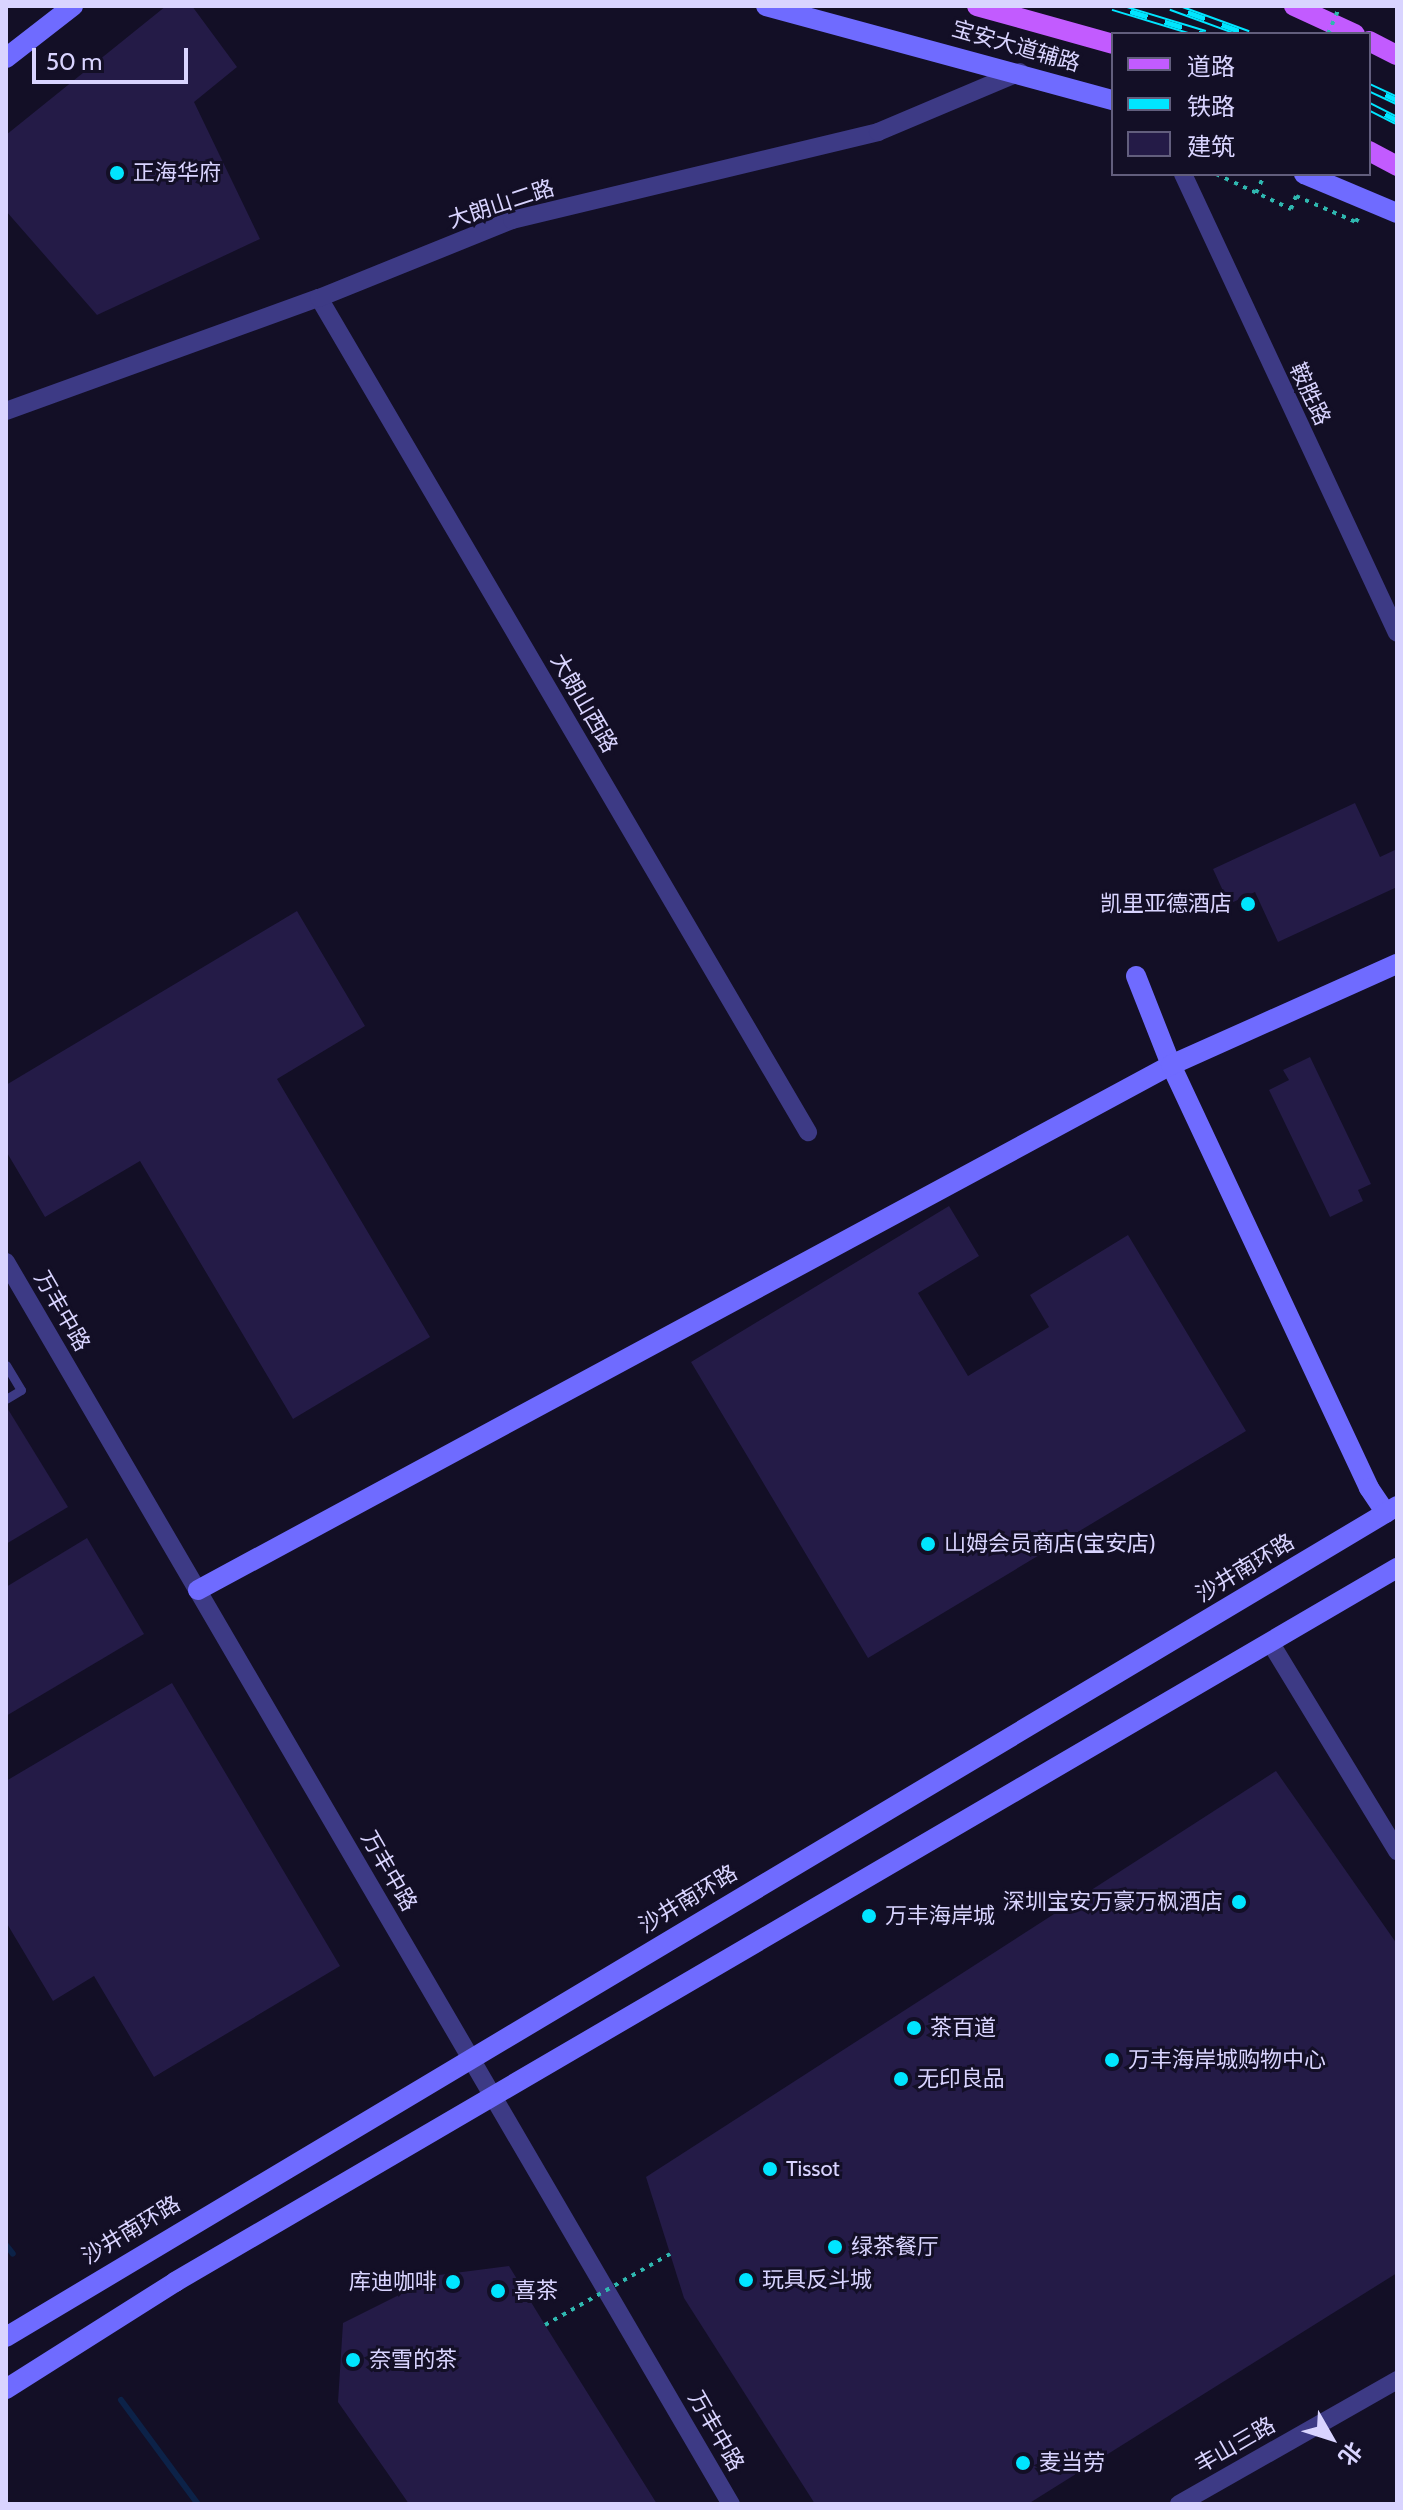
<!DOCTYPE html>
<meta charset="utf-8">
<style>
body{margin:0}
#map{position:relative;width:1403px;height:2510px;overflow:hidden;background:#130f26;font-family:Cabin,"Noto Sans SC",sans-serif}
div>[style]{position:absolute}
.stream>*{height:6px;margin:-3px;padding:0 3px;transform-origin:3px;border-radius:3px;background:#0c2248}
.building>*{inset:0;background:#241b47}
.path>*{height:4px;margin-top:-2px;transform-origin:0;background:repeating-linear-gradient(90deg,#2fb8b0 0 4px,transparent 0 10px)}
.lane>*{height:9px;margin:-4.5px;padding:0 4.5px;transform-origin:4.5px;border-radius:4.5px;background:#3d3a85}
.street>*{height:18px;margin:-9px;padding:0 9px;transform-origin:9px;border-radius:9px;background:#3d3a85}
.secondary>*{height:20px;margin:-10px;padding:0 10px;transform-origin:10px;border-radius:10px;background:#6f6bff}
.primary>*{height:20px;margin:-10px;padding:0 10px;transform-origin:10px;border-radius:10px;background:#c25bff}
.rail>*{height:9px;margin-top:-4.5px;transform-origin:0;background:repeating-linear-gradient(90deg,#130f26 0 18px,#00e5ff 0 36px);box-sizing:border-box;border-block:2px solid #00e5ff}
.path-bridge>*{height:4px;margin-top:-2px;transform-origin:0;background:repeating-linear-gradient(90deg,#2fb8b0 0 4px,transparent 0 10px)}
.dots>*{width:22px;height:22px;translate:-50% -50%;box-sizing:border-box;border:4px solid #130f26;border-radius:50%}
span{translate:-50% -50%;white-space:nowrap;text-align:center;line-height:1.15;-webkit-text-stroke:6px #130f26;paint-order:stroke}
.street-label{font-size:22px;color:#d9d4ff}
.poi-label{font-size:22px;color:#d9d4ff}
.left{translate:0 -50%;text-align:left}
.right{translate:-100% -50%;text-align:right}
.frame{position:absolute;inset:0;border:8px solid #d9d4ff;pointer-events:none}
.legend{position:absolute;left:1111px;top:32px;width:260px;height:144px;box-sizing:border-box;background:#130f26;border:2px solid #625e7d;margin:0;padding:10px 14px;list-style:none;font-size:24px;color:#d9d4ff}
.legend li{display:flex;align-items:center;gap:16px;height:40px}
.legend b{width:40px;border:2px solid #625e7d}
.north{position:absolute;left:1291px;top:2398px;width:80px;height:80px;-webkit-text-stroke:6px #130f26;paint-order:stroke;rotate:129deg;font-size:22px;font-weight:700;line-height:32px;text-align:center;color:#d9d4ff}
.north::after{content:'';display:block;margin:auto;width:28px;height:36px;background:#d9d4ff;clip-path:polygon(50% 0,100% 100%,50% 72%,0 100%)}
.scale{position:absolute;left:32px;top:48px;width:156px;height:36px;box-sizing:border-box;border:4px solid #d9d4ff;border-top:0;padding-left:10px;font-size:24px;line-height:28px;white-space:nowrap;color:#d9d4ff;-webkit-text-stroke:6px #130f26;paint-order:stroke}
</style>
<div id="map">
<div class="stream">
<div style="left:6px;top:2245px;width:11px;rotate:52deg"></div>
<div style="left:121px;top:2400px;width:129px;rotate:53.5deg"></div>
</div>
<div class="building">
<div style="clip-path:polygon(166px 6px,192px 6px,237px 67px,194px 102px,260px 239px,97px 315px,6px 211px,6px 135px)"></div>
<div style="clip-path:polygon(1355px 803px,1380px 857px,1397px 849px,1397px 887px,1278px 942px,1255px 892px,1229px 904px,1213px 869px)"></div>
<div style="clip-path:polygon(297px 911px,365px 1026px,277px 1079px,430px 1337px,293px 1419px,140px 1161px,45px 1217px,6px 1151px,6px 1085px)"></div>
<div style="clip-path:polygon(1310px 1057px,1371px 1184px,1358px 1190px,1363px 1201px,1330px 1217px,1269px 1090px,1289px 1080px,1283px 1070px)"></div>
<div style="clip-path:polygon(949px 1206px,979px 1256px,918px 1293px,968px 1376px,1049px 1327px,1030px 1295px,1128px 1235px,1246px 1431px,868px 1658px,691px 1362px)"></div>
<div style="clip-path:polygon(6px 1406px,68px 1507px,6px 1544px)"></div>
<div style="clip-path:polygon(87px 1538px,144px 1634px,6px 1716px,6px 1587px)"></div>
<div style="clip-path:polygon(172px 1683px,340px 1966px,154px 2077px,94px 1976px,53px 2001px,6px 1922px,6px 1781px)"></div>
<div style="clip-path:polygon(1276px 1771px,1397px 1944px,1397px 2273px,1028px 2504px,815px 2504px,684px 2298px,646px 2177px)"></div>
<div style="clip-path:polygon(509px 2266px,545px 2325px,657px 2504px,409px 2504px,338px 2402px,343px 2323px,439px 2275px)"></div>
</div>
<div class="path">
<div style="left:1216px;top:174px;width:83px;rotate:25deg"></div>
<div style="left:1291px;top:209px;width:14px;rotate:-69deg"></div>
<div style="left:1296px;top:196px;width:65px;rotate:23.4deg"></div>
<div style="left:1356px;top:222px;width:7px;rotate:-63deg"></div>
<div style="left:1256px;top:193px;width:21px;rotate:-65deg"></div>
</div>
<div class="lane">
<div style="left:6px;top:1365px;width:29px;rotate:59deg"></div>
<div style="left:21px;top:1390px;width:17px;rotate:149deg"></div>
</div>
<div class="street">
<div style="left:1183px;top:174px;width:506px;rotate:65deg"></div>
<div style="left:319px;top:298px;width:967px;rotate:59.62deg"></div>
<div style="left:6px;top:411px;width:333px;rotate:-19.9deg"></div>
<div style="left:319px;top:298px;width:208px;rotate:-22deg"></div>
<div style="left:512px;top:220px;width:376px;rotate:-13.5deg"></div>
<div style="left:878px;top:132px;width:154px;rotate:-22.9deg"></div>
<div style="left:6px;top:1262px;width:1438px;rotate:59.73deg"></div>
<div style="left:1270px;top:1642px;width:245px;rotate:58.7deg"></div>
<div style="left:1179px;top:2504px;width:251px;rotate:-29.6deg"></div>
</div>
<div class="secondary">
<div style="left:766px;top:6px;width:360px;rotate:15.2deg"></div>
<div style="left:6px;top:58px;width:85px;rotate:-37.8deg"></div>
<div style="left:1304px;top:174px;width:101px;rotate:22.8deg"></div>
<div style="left:1136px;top:976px;width:96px;rotate:68.5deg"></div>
<div style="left:1171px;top:1065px;width:467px;rotate:64.9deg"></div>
<div style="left:1369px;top:1488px;width:30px;rotate:56deg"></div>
<div style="left:198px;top:1590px;width:1106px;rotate:-28.35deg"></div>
<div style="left:1171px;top:1065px;width:248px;rotate:-24.1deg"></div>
<div style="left:6px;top:2337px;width:1620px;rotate:-30.85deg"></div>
<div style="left:6px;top:2389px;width:200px;rotate:-32.3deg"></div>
<div style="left:175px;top:2282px;width:1415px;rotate:-30.3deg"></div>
</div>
<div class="primary">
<div style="left:977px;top:6px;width:141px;rotate:15.6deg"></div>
<div style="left:1294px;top:6px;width:67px;rotate:24.7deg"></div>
<div style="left:1369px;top:41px;width:31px;rotate:27deg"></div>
<div style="left:1369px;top:151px;width:32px;rotate:28deg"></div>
</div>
<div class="rail">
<div style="left:1113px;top:6px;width:96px;rotate:16.9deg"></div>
<div style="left:1171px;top:6px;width:82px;rotate:20deg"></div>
<div style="left:1369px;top:87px;width:31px;rotate:25deg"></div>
<div style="left:1369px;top:106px;width:31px;rotate:27deg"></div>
</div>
<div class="path-bridge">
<div style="left:1328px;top:34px;width:30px;rotate:-67deg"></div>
<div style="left:545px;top:2325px;width:144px;rotate:-29.6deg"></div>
</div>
<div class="dots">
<div style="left:117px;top:173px;background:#00e5ff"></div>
<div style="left:1248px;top:904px;background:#00e5ff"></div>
<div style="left:928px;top:1544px;background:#00e5ff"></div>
<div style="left:1239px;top:1902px;background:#00e5ff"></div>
<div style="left:869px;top:1916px;background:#00e5ff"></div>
<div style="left:914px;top:2028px;background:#00e5ff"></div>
<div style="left:1112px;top:2060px;background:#00e5ff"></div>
<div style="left:901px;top:2079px;background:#00e5ff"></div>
<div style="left:770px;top:2169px;background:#00e5ff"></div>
<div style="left:835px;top:2247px;background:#00e5ff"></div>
<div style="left:746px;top:2280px;background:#00e5ff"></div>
<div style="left:453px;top:2282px;background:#00e5ff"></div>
<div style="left:498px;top:2291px;background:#00e5ff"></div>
<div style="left:353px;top:2360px;background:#00e5ff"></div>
<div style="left:1023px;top:2463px;background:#00e5ff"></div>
</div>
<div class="street-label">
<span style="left:1016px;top:46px;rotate:16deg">宝安大道辅路</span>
<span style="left:501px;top:204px;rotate:-18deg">大朗山二路</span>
<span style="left:1310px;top:394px;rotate:65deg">鞍胜路</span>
<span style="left:584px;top:703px;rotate:60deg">大朗山西路</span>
<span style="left:62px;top:1311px;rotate:60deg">万丰中路</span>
<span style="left:1245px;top:1568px;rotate:-31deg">沙井南环路</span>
<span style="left:389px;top:1871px;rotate:60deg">万丰中路</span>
<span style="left:688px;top:1899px;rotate:-31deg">沙井南环路</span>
<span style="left:131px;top:2230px;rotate:-31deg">沙井南环路</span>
<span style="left:716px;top:2431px;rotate:60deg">万丰中路</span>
<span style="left:1235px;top:2445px;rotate:-30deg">丰山三路</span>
</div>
<div class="poi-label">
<span class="left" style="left:133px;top:173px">正海华府</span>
<span class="right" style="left:1232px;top:904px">凯里亚德酒店</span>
<span class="left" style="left:944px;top:1544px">山姆会员商店(宝安店)</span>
<span class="right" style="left:1223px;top:1902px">深圳宝安万豪万枫酒店</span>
<span class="left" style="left:885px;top:1916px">万丰海岸城</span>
<span class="left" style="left:930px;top:2028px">茶百道</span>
<span class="left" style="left:1128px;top:2060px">万丰海岸城购物中心</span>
<span class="left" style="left:917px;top:2079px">无印良品</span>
<span class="left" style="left:786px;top:2169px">Tissot</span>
<span class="left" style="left:851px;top:2247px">绿茶餐厅</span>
<span class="left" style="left:762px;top:2280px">玩具反斗城</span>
<span class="right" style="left:437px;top:2282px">库迪咖啡</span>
<span class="left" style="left:514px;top:2291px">喜茶</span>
<span class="left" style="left:369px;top:2360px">奈雪的茶</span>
<span class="left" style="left:1039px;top:2463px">麦当劳</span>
</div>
<div class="frame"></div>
<ul class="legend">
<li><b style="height:10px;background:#c25bff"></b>道路</li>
<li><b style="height:10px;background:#00e5ff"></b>铁路</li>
<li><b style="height:22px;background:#241b47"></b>建筑</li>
</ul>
<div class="north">北</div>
<div class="scale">50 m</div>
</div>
